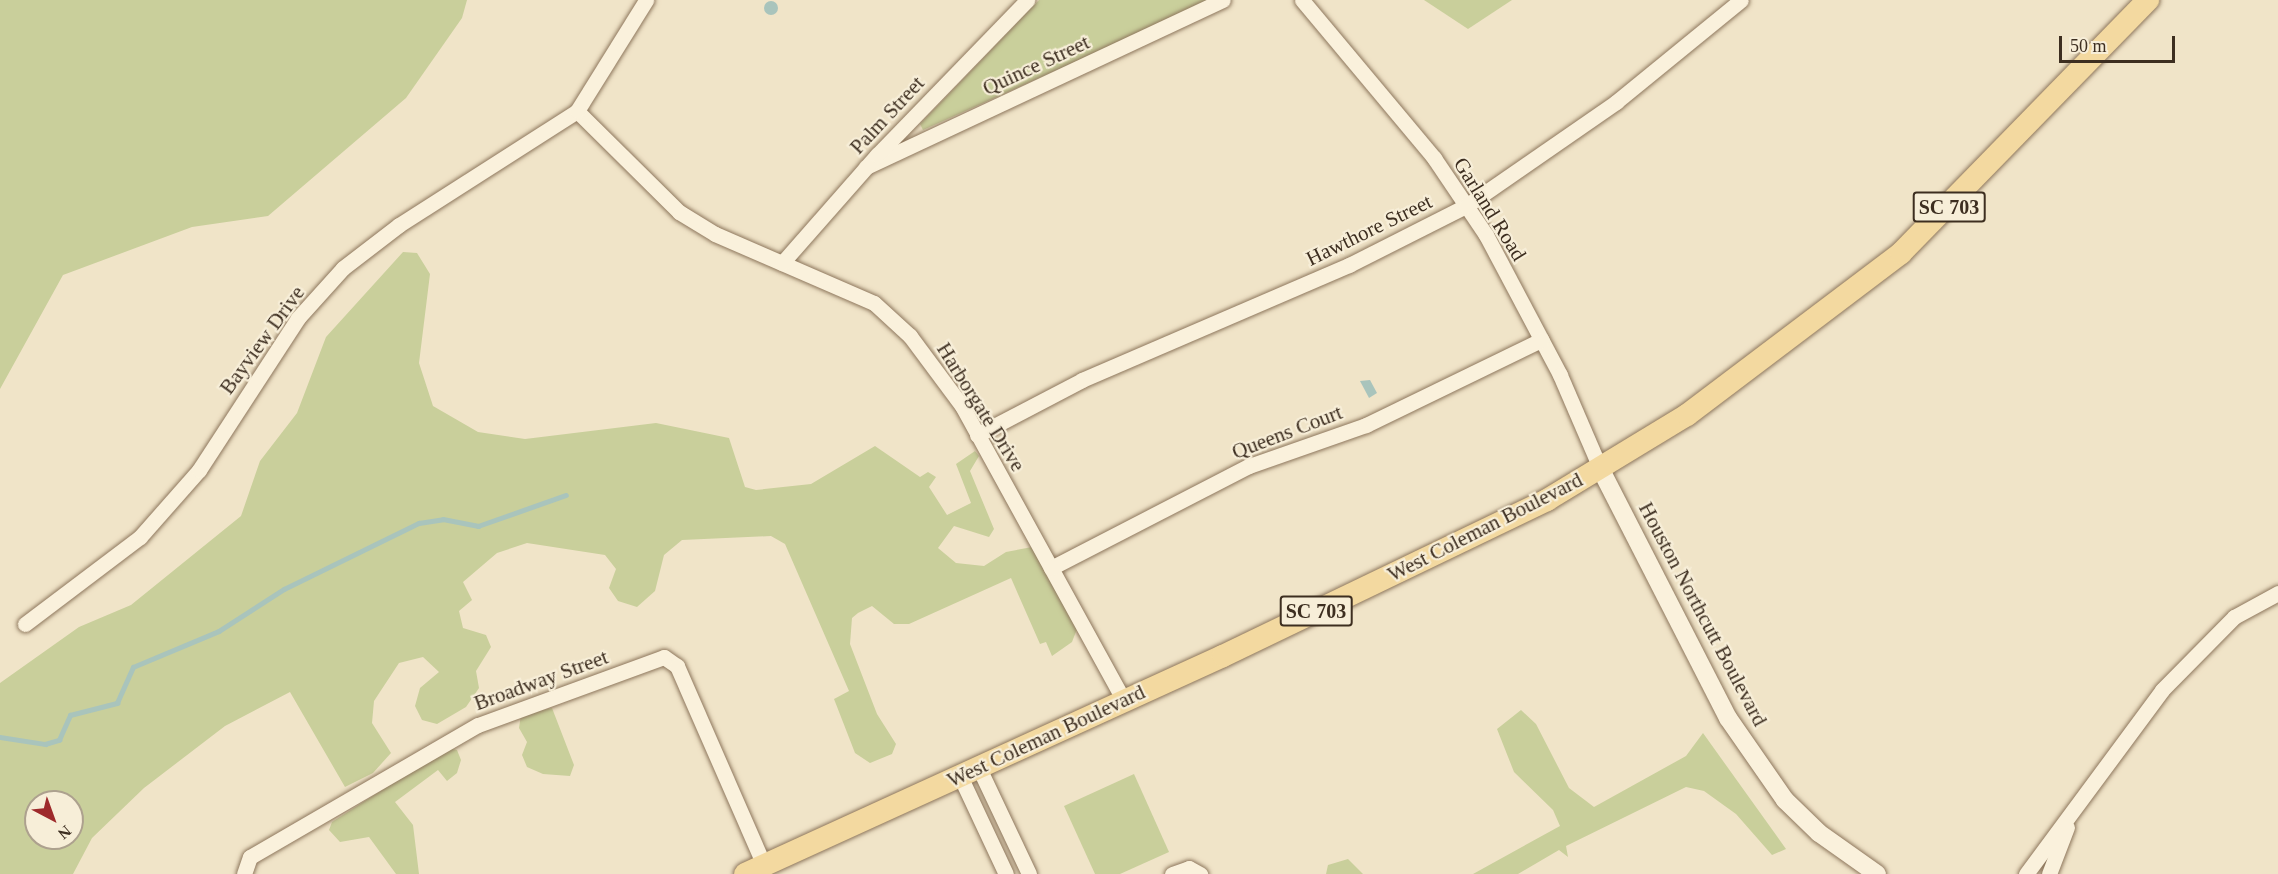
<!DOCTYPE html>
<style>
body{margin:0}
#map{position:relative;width:2278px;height:874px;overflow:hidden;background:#f0e4c8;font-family:"Times New Roman",serif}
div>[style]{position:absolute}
.green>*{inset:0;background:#c9cf9b}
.water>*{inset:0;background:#a9c4bc}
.round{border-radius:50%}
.stream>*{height:4.5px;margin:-2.25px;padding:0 2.25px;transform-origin:2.25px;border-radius:2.25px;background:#a9c4bc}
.roads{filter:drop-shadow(0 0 2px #8d765c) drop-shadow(0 0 2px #8d765c)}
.minor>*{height:15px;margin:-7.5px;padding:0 7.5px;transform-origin:7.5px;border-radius:7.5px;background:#faf1dc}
.tertiary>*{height:18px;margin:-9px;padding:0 9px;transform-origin:9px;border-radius:9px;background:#faf1dc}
.primary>*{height:22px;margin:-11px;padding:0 11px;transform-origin:11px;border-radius:11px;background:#f3d9a0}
span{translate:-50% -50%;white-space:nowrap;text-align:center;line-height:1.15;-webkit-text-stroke:4.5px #f7eed8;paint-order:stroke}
.shield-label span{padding:2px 4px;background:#f7eed8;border:2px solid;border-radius:4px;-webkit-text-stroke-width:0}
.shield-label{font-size:20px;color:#3d2e20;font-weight:700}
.street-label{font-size:21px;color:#3d2e20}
.north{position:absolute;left:24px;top:790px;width:60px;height:60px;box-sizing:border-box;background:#f7eed8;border:2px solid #ada18e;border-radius:50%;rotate:139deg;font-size:16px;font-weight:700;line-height:24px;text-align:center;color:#3d2e20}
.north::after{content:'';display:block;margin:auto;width:21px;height:27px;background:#9e2a2b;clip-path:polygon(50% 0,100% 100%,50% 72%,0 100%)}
.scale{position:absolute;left:2059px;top:36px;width:116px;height:27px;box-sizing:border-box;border:3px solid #3d2e20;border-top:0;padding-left:8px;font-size:18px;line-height:21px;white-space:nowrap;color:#3d2e20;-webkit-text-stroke:4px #f7eed8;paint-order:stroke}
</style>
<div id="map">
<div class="green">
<div style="clip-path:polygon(0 0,467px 0,462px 18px,406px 98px,268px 216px,192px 227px,63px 275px,0 389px)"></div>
<div style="clip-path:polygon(1039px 0,1213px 0,923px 130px,920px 124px)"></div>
<div style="clip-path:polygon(1424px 0,1512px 0,1468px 29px)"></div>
<div style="clip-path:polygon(evenodd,403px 252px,417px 253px,430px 274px,419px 363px,433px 406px,478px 432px,525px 439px,656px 423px,729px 438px,745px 487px,756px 490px,811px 484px,875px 446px,920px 477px,928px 472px,936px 477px,929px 487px,947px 515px,971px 503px,956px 464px,975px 451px,979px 456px,970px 471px,994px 529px,989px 537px,954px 526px,938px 548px,956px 563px,984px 566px,1006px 552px,1032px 547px,1077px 629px,1072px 642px,1052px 656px,1046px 642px,1040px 644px,1011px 578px,909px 624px,894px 624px,872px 606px,858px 613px,852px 618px,850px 644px,877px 714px,896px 744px,892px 754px,870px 763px,855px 753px,834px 699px,849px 691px,785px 544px,771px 536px,682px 540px,664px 555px,655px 591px,637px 607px,618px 601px,609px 588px,616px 569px,605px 555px,527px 543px,497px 553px,463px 582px,472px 600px,459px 611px,463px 628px,486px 635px,491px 647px,476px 671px,479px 688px,466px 707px,437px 724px,422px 720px,415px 706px,420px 688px,439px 672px,423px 657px,399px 663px,374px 701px,372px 723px,391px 753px,373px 773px,345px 787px,290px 692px,225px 726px,144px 788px,92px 838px,73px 874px,0 874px,0 683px,79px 627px,131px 605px,241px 516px,260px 461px,297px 413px,326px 337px,403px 252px,36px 802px,72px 802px,72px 838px,36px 838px,36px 802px)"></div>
<div style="clip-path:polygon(552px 708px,574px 765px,570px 776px,543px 774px,527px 767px,522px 755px,527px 742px,519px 728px,521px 715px)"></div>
<div style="clip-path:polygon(1521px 710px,1536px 724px,1569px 788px,1594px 807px,1686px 756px,1703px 733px,1786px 849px,1772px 855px,1736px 814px,1704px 791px,1686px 787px,1566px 846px,1568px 857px,1559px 850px,1518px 874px,1473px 874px,1560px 826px,1553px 810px,1514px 772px,1497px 729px)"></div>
<div style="clip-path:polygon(448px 748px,457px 750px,461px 760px,457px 773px,447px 781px,438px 770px,395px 802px,413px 825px,419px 874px,396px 874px,369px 837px,340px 842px,329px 830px,332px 822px)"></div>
<div style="clip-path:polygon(1134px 774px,1169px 852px,1120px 874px,1095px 874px,1064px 806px)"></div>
<div style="clip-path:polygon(1348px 859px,1363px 874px,1326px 874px,1328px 865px)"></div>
</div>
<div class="water">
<div class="round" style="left:764px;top:1px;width:14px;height:14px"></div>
<div style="clip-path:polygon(1370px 380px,1377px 393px,1369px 398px,1360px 381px)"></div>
</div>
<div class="stream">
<div style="left:0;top:737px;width:46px;rotate:8.8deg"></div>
<div style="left:45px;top:744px;width:15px;rotate:-16deg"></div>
<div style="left:59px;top:740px;width:27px;rotate:-66deg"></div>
<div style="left:70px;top:715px;width:49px;rotate:-14.3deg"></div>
<div style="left:117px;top:703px;width:39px;rotate:-66deg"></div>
<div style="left:133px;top:667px;width:93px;rotate:-22.7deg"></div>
<div style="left:219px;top:631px;width:77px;rotate:-32.9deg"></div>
<div style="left:284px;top:589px;width:150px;rotate:-26.1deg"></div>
<div style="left:419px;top:523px;width:24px;rotate:-9deg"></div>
<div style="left:443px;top:519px;width:36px;rotate:11deg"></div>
<div style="left:478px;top:526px;width:93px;rotate:-19.4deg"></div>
</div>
<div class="roads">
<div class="minor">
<div style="left:1302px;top:0;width:206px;rotate:50.1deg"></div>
<div style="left:1434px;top:158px;width:93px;rotate:56deg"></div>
<div style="left:1486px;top:235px;width:158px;rotate:62.1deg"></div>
<div style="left:1560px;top:375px;width:101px;rotate:66.7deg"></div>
<div style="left:577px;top:111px;width:144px;rotate:44.7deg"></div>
<div style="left:679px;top:212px;width:42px;rotate:31.4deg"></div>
<div style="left:715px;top:234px;width:173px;rotate:23.5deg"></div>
<div style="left:874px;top:303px;width:49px;rotate:42.5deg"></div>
<div style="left:910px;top:336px;width:87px;rotate:53.4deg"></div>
<div style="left:962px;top:406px;width:337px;rotate:61.2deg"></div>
<div style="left:866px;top:167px;width:394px;rotate:-25.1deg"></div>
<div style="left:782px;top:263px;width:144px;rotate:-48.7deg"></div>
<div style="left:877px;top:155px;width:216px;rotate:-45.9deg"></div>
<div style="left:977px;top:435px;width:119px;rotate:-27.6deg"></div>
<div style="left:1082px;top:380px;width:291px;rotate:-23.3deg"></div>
<div style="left:1349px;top:265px;width:131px;rotate:-26.8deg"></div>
<div style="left:1466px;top:206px;width:183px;rotate:-34.7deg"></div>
<div style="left:1616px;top:102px;width:161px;rotate:-39.2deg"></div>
<div style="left:1051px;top:568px;width:223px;rotate:-27.3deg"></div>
<div style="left:1249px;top:466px;width:124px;rotate:-19.3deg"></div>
<div style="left:1366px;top:425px;width:195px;rotate:-25.9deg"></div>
<div style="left:25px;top:624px;width:144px;rotate:-37.1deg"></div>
<div style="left:140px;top:537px;width:89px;rotate:-48.6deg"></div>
<div style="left:199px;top:470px;width:181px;rotate:-56.9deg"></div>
<div style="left:298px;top:318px;width:67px;rotate:-48deg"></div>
<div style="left:343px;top:268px;width:71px;rotate:-37.5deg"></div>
<div style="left:399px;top:225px;width:211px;rotate:-32.6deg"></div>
<div style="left:577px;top:111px;width:131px;rotate:-58.1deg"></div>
<div style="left:979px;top:768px;width:117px;rotate:64.7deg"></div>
<div style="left:960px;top:776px;width:108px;rotate:64.9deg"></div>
<div style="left:244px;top:874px;width:18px;rotate:-71deg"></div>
<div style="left:250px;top:857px;width:263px;rotate:-30.1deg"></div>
<div style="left:478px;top:725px;width:198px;rotate:-20.1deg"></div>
<div style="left:664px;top:657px;width:16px;rotate:35deg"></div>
<div style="left:677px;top:666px;width:217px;rotate:66.4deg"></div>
<div style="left:1172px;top:874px;width:18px;rotate:-19deg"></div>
<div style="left:1189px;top:868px;width:13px;rotate:29deg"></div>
<div style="left:2026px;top:874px;width:229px;rotate:-53.5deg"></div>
<div style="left:2162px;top:690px;width:103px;rotate:-45.4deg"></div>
<div style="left:2234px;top:617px;width:50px;rotate:-28.6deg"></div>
<div style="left:2049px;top:874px;width:50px;rotate:-69deg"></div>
</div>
<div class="tertiary">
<div style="left:1600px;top:468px;width:281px;rotate:62.9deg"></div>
<div style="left:1728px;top:718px;width:100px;rotate:55.2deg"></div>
<div style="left:1785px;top:800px;width:47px;rotate:44.1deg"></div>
<div style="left:1819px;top:833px;width:71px;rotate:35.3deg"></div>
</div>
<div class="primary">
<div style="left:745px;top:874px;width:525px;rotate:-24.52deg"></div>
<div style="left:1223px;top:656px;width:360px;rotate:-25.7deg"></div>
<div style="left:1547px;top:500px;width:164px;rotate:-31.3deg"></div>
<div style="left:1687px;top:415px;width:268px;rotate:-37.1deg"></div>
<div style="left:1901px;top:253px;width:354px;rotate:-45.7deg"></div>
</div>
</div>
<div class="shield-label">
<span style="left:1949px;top:207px">SC 703</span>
<span style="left:1316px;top:611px">SC 703</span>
</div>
<div class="street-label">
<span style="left:1036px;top:65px;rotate:-25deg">Quince Street</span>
<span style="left:887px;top:115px;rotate:-47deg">Palm Street</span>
<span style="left:1490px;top:209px;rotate:58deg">Garland Road</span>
<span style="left:1369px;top:230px;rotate:-26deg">Hawthore Street</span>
<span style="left:262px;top:340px;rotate:-54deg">Bayview Drive</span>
<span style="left:981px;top:407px;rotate:58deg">Harborgate Drive</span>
<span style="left:1287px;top:432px;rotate:-21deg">Queens Court</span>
<span style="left:1485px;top:527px;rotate:-27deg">West Coleman Boulevard</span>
<span style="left:1703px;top:614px;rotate:62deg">Houston Northcutt Boulevard</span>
<span style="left:541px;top:680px;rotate:-20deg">Broadway Street</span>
<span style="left:1046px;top:736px;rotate:-25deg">West Coleman Boulevard</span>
</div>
<div class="north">N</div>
<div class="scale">50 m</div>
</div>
